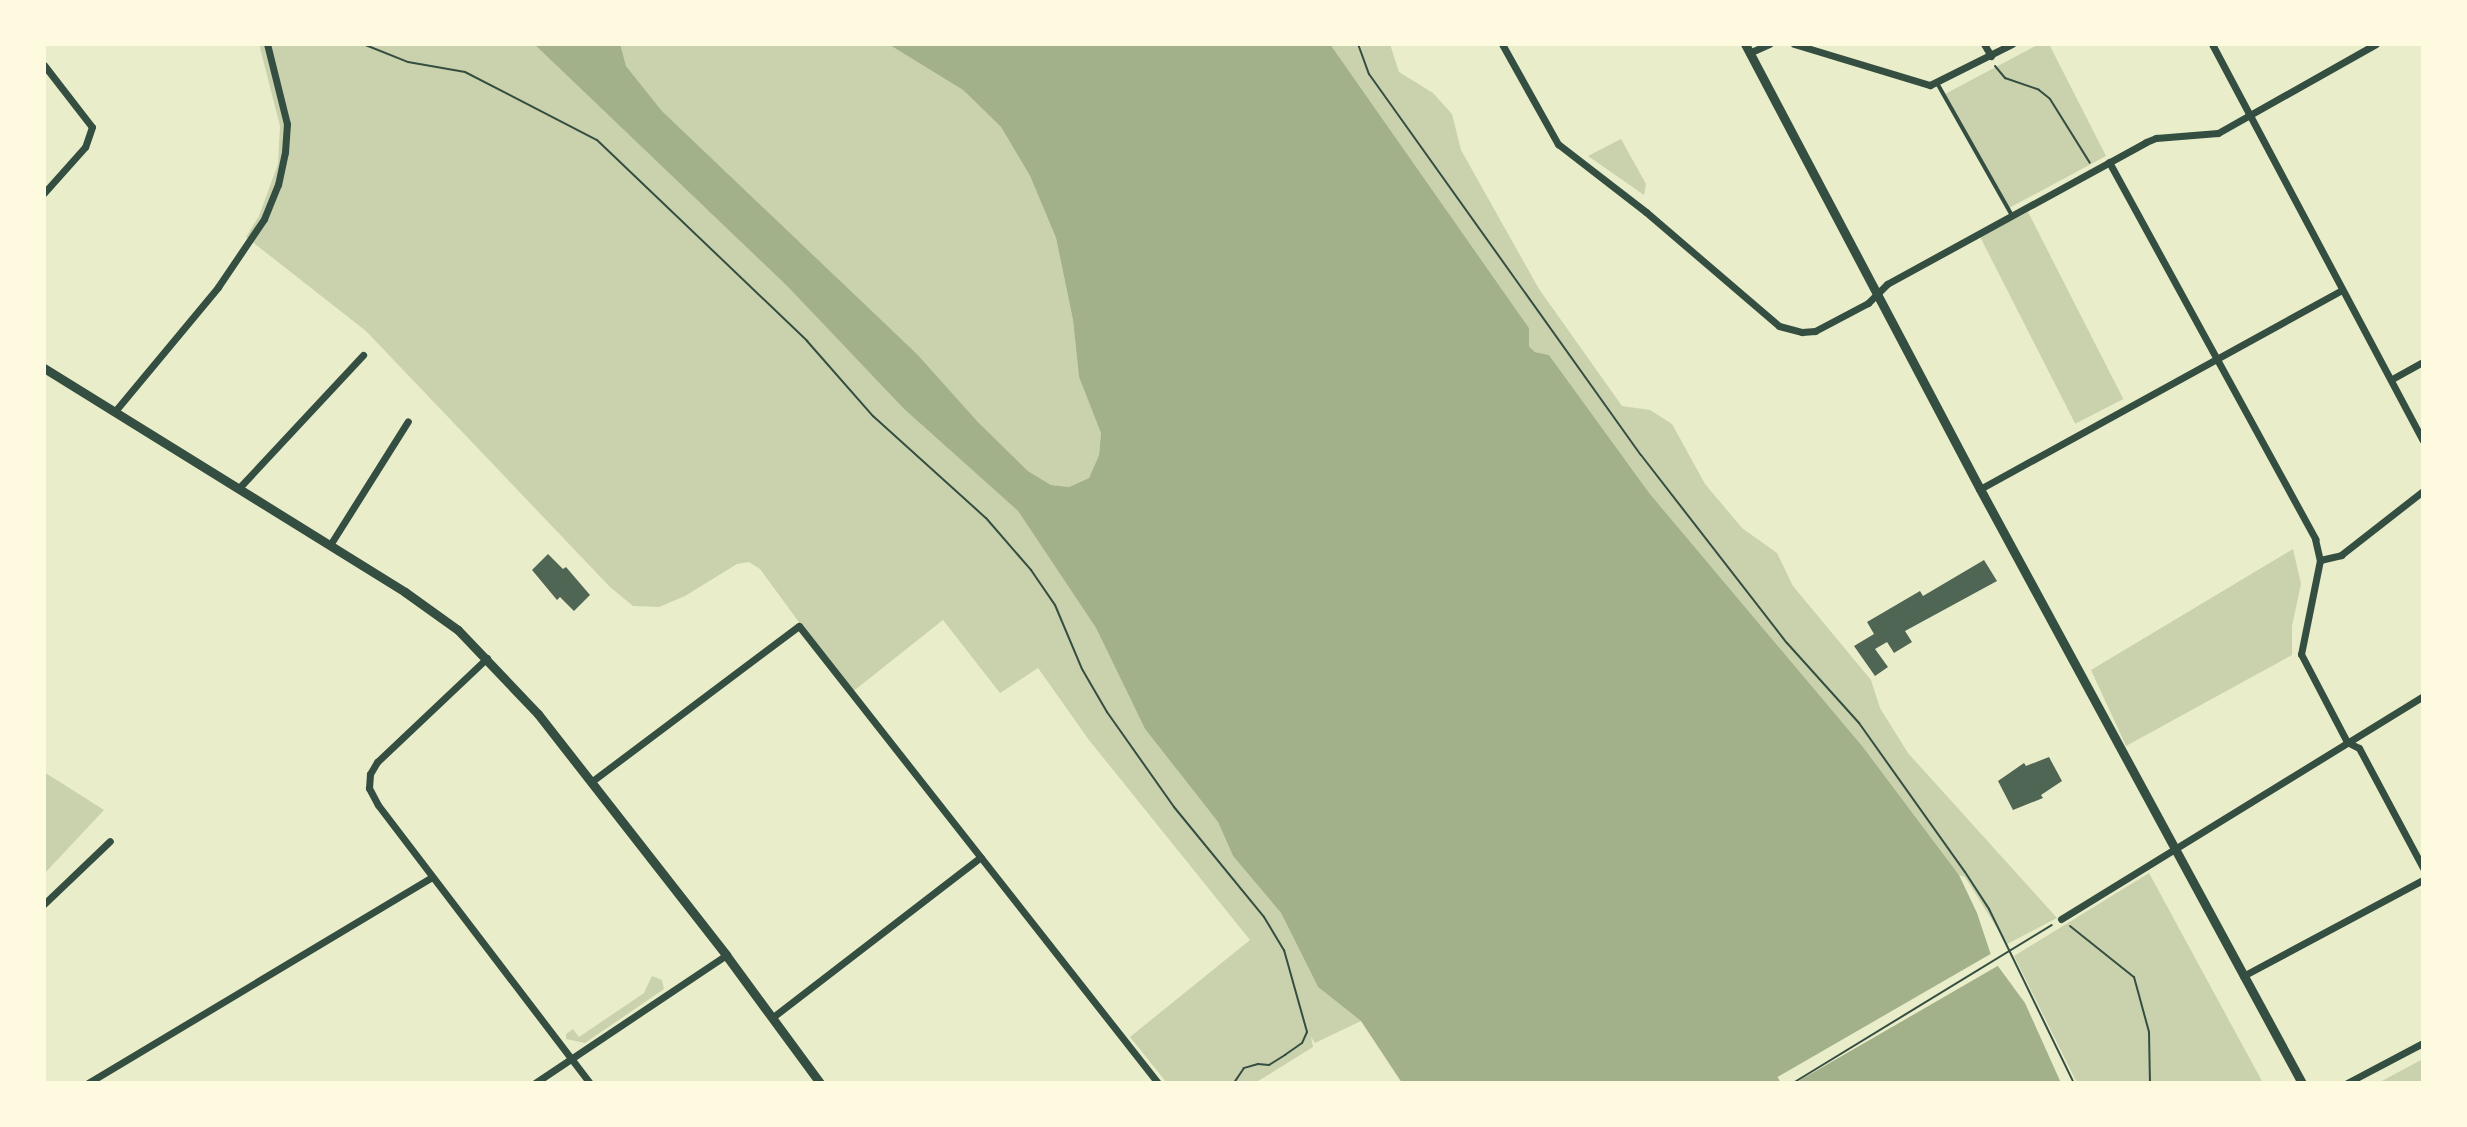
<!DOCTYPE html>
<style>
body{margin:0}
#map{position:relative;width:2467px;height:1127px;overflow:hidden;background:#e9edc9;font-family:"Space Grotesk",sans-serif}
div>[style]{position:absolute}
.green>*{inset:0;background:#cad2ad;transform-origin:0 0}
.water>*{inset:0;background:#a3b18a}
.pier>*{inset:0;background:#e9edc9;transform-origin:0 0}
.building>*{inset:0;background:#4f6655}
.path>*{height:2px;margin:-1px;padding:0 1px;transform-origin:1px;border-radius:1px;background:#344e41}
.service>*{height:4px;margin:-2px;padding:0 2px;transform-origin:2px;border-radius:2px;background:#344e41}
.minor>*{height:7px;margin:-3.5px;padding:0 3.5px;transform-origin:3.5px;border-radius:3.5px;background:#344e41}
.tertiary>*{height:9px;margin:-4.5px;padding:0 4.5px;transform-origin:4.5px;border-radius:4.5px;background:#344e41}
span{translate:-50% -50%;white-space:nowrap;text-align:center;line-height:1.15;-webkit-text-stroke:6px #fefae0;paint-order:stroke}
.frame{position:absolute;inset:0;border:46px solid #fefae0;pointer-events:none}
</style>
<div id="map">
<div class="green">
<div style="clip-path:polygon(259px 44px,534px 44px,787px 286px,904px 409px,1018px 511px,1096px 628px,1145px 729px,1218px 822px,1233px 856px,1281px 913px,1318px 987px,1361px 1021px,1315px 1043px,1311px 1037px,1313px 1047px,1255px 1083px,1167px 1083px,1130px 1037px,1250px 940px,1089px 740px,1038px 668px,1000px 693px,943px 620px,851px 693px,760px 569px,749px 562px,737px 564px,685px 596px,659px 607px,633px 606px,610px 587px,366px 331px,246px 237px,259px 216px,278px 164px,280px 126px)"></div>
<div style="clip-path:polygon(619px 44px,888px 44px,963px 90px,1001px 127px,1030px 176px,1056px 238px,1073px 320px,1079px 377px,1101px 432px,1099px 455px,1089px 478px,1069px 487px,1051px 485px,1028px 471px,978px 422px,917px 354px,662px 111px,626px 66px)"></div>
<div style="clip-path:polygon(1330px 44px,1390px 44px,1399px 72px,1433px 93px,1452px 114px,1461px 150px,1539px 289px,1622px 406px,1650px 410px,1672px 424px,1705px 484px,1742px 528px,1777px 553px,1793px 586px,1871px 680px,1880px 708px,1908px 753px,2057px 918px,2007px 944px,1965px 877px,1959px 875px,1863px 747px,1650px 494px,1549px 355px,1535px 352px,1529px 346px,1529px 328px)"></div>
<div style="clip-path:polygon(2039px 44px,2049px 44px,2106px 156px,2009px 208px,1945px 94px)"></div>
<div style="clip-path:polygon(1621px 139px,1646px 184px,1644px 195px,1588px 156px)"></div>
<div style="left:2028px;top:212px;width:210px;height:54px;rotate:63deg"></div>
<div style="clip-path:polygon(2293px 549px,2301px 584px,2292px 626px,2292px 655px,2126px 746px,2091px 670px)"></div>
<div style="clip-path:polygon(44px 772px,104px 810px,44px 874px)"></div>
<div style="clip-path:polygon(2149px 873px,2263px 1083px,2077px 1083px,2014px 956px)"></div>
<div style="clip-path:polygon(652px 976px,662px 980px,664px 989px,585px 1043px,566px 1039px,566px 1034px,573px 1029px,579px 1037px,644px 993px)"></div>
<div style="clip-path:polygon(2423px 1059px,2423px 1083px,2378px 1083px)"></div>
</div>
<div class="water">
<div style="clip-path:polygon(534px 44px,620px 44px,626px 66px,662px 111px,917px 354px,978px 422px,1028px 471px,1051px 485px,1069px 487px,1089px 478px,1099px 455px,1101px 433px,1079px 377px,1073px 320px,1056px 238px,1030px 176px,1001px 127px,963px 90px,888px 44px,1330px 44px,1529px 328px,1529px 346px,1535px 352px,1549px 355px,1650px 494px,1863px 747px,1959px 875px,1977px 913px,1992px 958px,2025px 1003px,2061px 1083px,1402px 1083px,1361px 1021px,1318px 987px,1281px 913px,1233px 856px,1218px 822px,1145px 729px,1096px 628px,1018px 511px,904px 409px,787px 286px)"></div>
</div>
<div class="pier">
<div style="left:1994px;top:952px;width:14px;height:250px;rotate:60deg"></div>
</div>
<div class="building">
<div style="clip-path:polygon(548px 554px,563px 569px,566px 567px,590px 595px,574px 611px,560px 597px,557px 600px,532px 570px)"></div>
<div style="clip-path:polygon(1984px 560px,1997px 581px,1905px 631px,1912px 642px,1894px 653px,1887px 642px,1875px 649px,1888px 667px,1875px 676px,1854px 646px,1874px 634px,1867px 622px,1920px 591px,1923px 596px)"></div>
<div style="clip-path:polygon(2049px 757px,2062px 781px,2041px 795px,2043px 798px,2013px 810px,1998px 781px,2024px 763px,2026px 766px)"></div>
</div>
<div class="path">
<div style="left:363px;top:44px;width:48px;rotate:21.8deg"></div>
<div style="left:408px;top:62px;width:58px;rotate:10deg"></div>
<div style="left:465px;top:72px;width:148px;rotate:27.3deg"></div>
<div style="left:597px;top:140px;width:291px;rotate:43.7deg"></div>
<div style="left:807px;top:341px;width:100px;rotate:48.7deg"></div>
<div style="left:873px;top:416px;width:152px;rotate:42.1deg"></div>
<div style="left:986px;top:518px;width:69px;rotate:49.1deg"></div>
<div style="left:1031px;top:570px;width:42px;rotate:55.6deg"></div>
<div style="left:1055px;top:605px;width:69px;rotate:67.1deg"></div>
<div style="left:1082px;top:669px;width:50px;rotate:59.8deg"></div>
<div style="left:1107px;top:712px;width:116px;rotate:54.8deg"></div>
<div style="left:1174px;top:807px;width:142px;rotate:50.7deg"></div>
<div style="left:1264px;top:917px;width:39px;rotate:59deg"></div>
<div style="left:1284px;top:950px;width:85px;rotate:74.3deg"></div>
<div style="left:1307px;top:1032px;width:12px;rotate:114deg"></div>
<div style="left:1302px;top:1043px;width:21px;rotate:145deg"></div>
<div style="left:1285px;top:1055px;width:19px;rotate:148deg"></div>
<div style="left:1269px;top:1065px;width:11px;rotate:-175deg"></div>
<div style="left:1258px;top:1064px;width:15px;rotate:164deg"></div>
<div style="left:1244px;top:1068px;width:18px;rotate:124deg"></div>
<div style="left:1358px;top:44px;width:32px;rotate:70deg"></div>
<div style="left:1369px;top:74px;width:468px;rotate:54.5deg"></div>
<div style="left:1641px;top:455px;width:238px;rotate:52.2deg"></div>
<div style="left:1787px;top:643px;width:108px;rotate:48deg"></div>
<div style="left:1859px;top:723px;width:183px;rotate:54.6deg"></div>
<div style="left:1965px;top:872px;width:44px;rotate:57deg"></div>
<div style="left:1989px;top:909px;width:194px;rotate:64deg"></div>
<div style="left:1995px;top:66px;width:16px;rotate:50deg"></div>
<div style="left:2005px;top:78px;width:36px;rotate:19deg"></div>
<div style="left:2039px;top:90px;width:14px;rotate:39deg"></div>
<div style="left:2050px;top:99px;width:75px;rotate:58deg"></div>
<div style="left:2070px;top:926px;width:82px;rotate:38.6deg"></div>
<div style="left:2134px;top:977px;width:57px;rotate:74.7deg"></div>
<div style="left:2149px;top:1032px;width:51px;rotate:88.9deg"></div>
<div style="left:1793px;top:1083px;width:303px;rotate:-31.4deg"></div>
</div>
<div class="service">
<div style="left:1937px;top:83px;width:150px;rotate:60.5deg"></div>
</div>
<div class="minor">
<div style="left:1502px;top:44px;width:115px;rotate:60.8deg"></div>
<div style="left:1558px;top:144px;width:111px;rotate:37.7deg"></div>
<div style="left:1646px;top:212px;width:175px;rotate:40.6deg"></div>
<div style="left:1779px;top:326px;width:24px;rotate:15deg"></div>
<div style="left:1802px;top:332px;width:13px;rotate:-4deg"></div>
<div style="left:1815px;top:331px;width:60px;rotate:-27.8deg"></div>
<div style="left:1868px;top:303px;width:27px;rotate:-45deg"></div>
<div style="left:1887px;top:284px;width:295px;rotate:-28.7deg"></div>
<div style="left:2146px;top:142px;width:11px;rotate:-22deg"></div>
<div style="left:2156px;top:138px;width:62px;rotate:-4.6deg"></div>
<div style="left:2218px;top:133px;width:181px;rotate:-29.4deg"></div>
<div style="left:1794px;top:44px;width:142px;rotate:16.8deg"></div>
<div style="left:1930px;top:85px;width:92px;rotate:-26.6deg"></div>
<div style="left:1984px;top:44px;width:14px;rotate:60deg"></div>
<div style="left:2212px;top:44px;width:449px;rotate:62deg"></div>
<div style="left:1749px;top:53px;width:22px;rotate:-24deg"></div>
<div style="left:44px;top:65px;width:78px;rotate:52.3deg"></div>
<div style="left:92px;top:127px;width:21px;rotate:109deg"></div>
<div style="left:85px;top:147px;width:62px;rotate:131.7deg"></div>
<div style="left:2109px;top:162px;width:430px;rotate:61.3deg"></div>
<div style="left:2315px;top:539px;width:22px;rotate:77deg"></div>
<div style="left:2320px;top:560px;width:96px;rotate:101.4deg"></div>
<div style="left:2301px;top:654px;width:99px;rotate:62.4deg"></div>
<div style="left:2347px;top:742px;width:13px;rotate:27deg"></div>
<div style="left:2359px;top:748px;width:136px;rotate:61.9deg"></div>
<div style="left:2392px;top:379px;width:35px;rotate:-29deg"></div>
<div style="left:116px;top:410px;width:160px;rotate:-50.3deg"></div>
<div style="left:218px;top:287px;width:82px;rotate:-55.9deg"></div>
<div style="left:264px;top:219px;width:37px;rotate:-68deg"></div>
<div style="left:278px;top:185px;width:34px;rotate:-78deg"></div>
<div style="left:285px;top:152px;width:28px;rotate:-86deg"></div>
<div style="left:287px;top:124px;width:82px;rotate:-104deg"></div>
<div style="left:239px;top:488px;width:182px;rotate:-47deg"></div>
<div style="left:1980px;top:489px;width:413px;rotate:-28.8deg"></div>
<div style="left:330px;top:545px;width:146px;rotate:-57.8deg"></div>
<div style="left:2320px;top:560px;width:22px;rotate:-13deg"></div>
<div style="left:2341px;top:555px;width:104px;rotate:-38deg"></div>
<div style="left:487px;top:658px;width:151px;rotate:136.6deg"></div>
<div style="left:377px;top:762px;width:14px;rotate:120deg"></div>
<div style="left:370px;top:774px;width:14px;rotate:94deg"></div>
<div style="left:369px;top:788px;width:19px;rotate:62deg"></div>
<div style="left:378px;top:805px;width:350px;rotate:52.7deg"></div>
<div style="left:591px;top:782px;width:260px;rotate:-36.9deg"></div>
<div style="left:799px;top:626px;width:581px;rotate:51.85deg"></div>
<div style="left:44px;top:904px;width:91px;rotate:-43.7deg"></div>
<div style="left:2061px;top:919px;width:425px;rotate:-31.6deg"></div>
<div style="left:2243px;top:976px;width:204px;rotate:-28.1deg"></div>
<div style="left:773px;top:1017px;width:262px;rotate:-37.6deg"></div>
<div style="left:88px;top:1083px;width:401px;rotate:-30.9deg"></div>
<div style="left:535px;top:1083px;width:230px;rotate:-33.8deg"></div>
<div style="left:2347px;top:1083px;width:86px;rotate:-27.8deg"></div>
</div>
<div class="tertiary">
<div style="left:1745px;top:44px;width:503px;rotate:62.16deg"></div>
<div style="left:1980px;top:489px;width:676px;rotate:61.54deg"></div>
<div style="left:44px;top:368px;width:425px;rotate:31.8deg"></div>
<div style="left:405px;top:592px;width:65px;rotate:35.6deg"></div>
<div style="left:458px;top:630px;width:116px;rotate:46.4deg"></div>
<div style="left:538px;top:714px;width:306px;rotate:52deg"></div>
<div style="left:726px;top:955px;width:159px;rotate:53.7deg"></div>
</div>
<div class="frame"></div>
</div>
